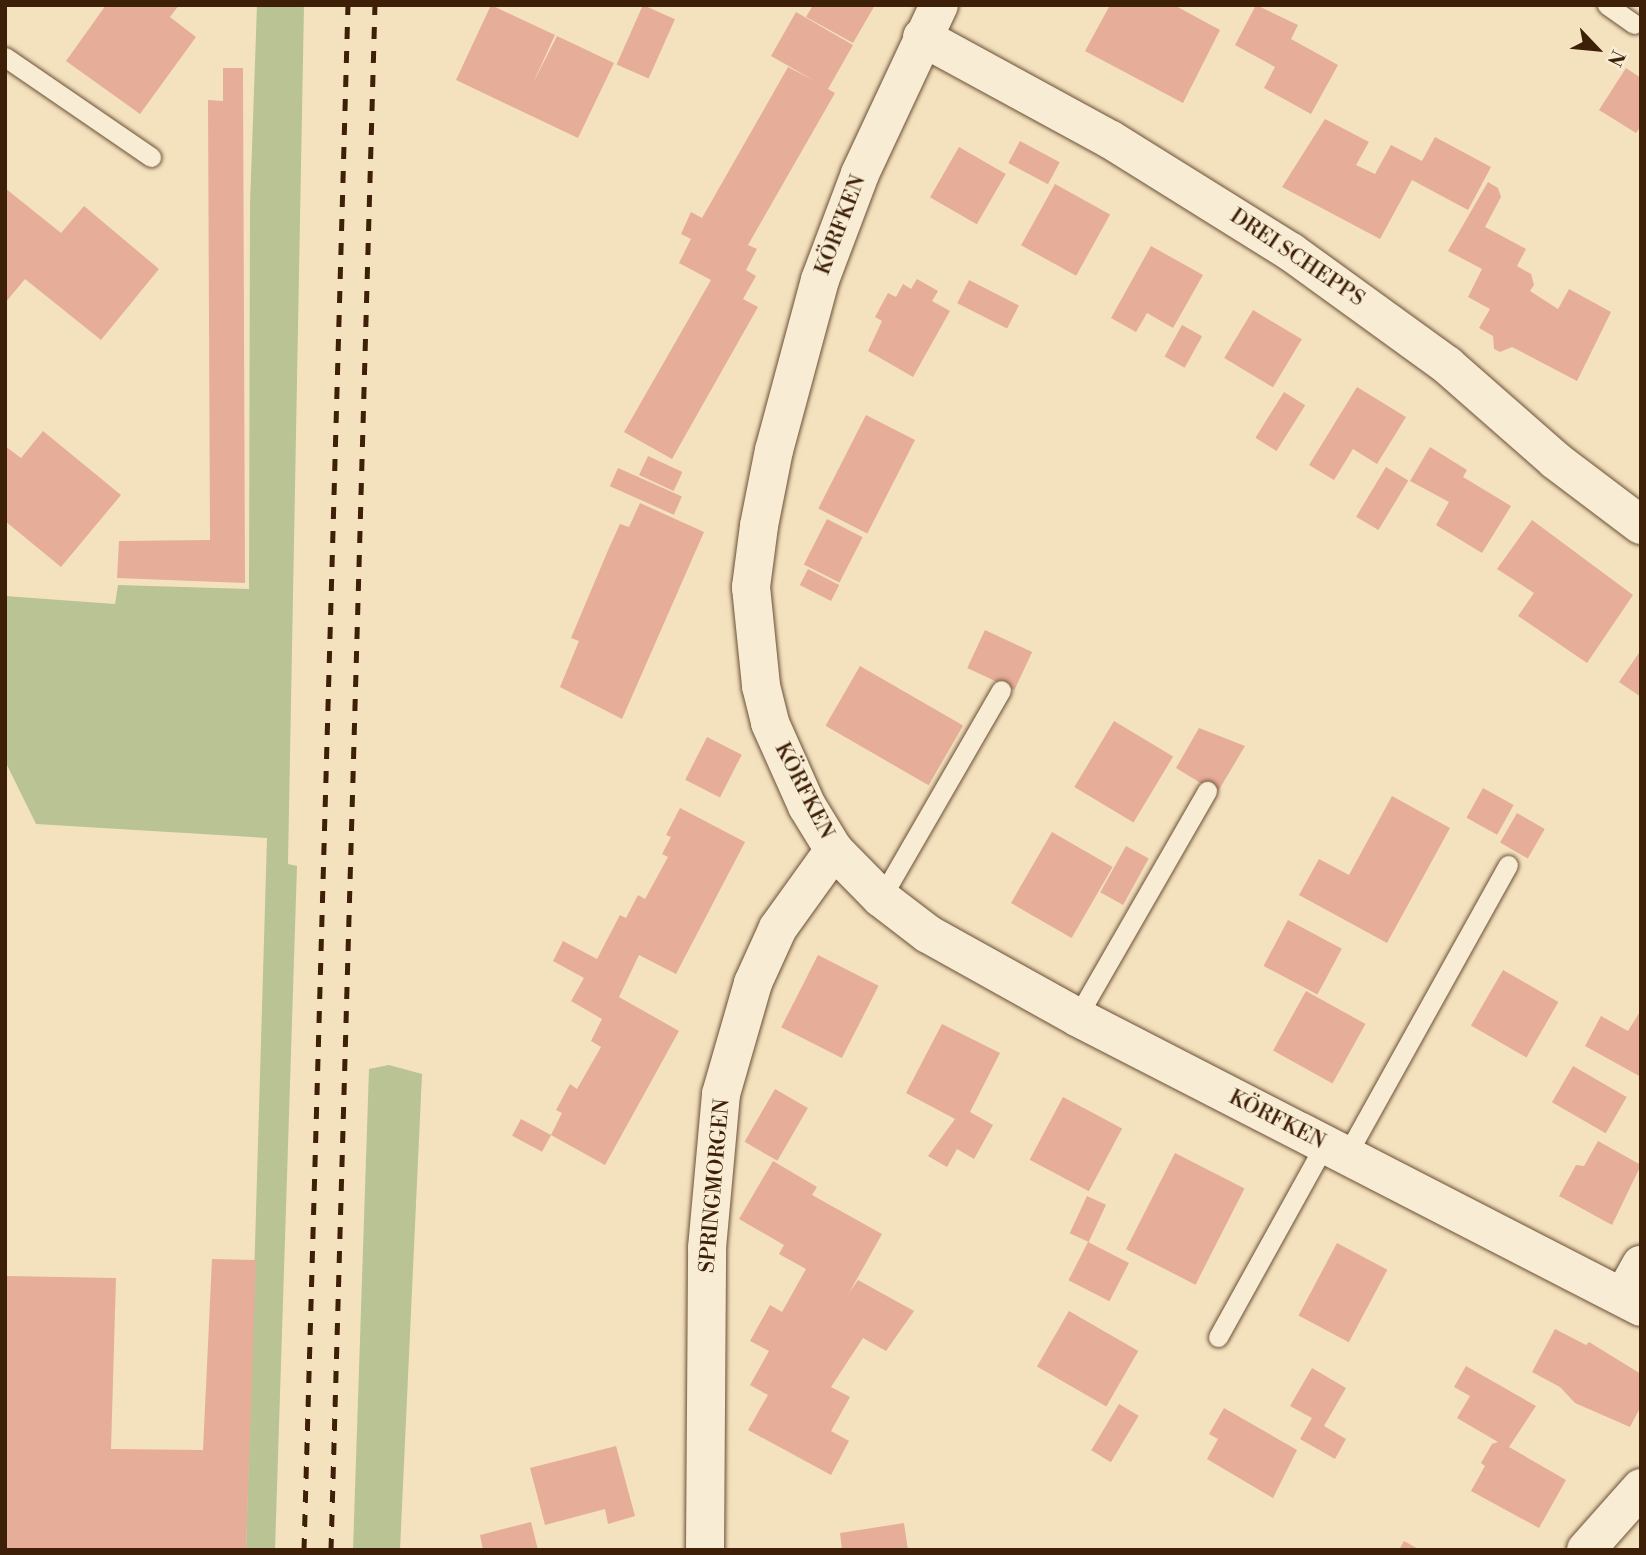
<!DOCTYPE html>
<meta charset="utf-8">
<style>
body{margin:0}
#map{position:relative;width:1646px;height:1555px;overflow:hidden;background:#f4e2bf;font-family:"Libre Bodoni",serif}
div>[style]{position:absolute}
.green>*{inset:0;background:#bac393}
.building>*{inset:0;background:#e6ad98;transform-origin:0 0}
.roads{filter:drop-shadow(0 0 2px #6c5036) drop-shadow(0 0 2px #6c5036)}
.service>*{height:19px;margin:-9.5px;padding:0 9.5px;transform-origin:9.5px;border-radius:9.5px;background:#f8ecd5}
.minor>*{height:38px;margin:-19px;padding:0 19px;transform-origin:19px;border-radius:19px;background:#f8ecd5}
.rail>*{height:5px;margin-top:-2.5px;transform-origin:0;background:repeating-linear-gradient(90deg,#3e1f08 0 12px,transparent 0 24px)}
span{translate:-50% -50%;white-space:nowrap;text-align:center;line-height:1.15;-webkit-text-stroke:5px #f8ecd5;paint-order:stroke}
.street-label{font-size:21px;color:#3e1f08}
.frame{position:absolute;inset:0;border:7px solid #3e1f08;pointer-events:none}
.north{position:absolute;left:1562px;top:14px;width:70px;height:70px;-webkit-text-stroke:5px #f8ecd5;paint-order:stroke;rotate:116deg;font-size:19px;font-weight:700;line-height:28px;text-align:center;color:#3e1f08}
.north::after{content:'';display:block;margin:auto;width:24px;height:32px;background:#3e1f08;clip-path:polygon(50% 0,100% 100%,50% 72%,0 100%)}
</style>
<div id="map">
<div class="green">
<div style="clip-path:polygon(257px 5px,304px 5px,288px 864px,297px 866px,275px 1550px,246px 1550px,267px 838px,36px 824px,5px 761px,5px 596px,115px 604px,118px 585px,249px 589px,250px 204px)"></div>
<div style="clip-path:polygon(389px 1065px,422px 1074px,400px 1550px,353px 1550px,369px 1069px)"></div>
</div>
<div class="building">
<div style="clip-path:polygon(106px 5px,179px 5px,170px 17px,196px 37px,140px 114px,66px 61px)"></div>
<div style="clip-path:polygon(491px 5px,555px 35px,532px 85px,557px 36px,614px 63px,578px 138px,456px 80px)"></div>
<div style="left:643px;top:5px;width:35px;height:65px;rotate:24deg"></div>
<div style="clip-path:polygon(813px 5px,875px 5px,853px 43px,806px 17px)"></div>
<div style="clip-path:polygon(1110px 5px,1174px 5px,1220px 30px,1183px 103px,1085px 51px)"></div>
<div style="clip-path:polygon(1256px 5px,1298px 25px,1291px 39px,1338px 65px,1311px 114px,1264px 88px,1275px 67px,1235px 45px)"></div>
<div style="clip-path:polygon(796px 12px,853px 45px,828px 89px,835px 93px,748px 245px,757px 249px,746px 270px,756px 276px,743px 299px,758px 307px,672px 459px,624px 432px,711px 280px,679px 263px,691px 239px,681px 234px,691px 212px,702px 218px,788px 67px,815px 81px,771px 56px)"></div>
<div style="clip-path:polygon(223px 68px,243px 68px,245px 583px,117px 578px,119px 541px,210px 540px,208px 100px,223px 101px)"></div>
<div style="clip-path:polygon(1626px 68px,1641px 78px,1641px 126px,1636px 133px,1599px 110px)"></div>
<div style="clip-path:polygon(1325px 119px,1369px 142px,1356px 165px,1375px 174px,1391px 145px,1422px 161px,1435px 137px,1491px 167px,1468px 210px,1412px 180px,1380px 239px,1282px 187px)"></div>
<div style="left:1020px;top:141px;width:45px;height:25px;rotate:28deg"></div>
<div style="left:959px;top:147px;width:54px;height:58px;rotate:30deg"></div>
<div style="clip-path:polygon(1488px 182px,1498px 188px,1501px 197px,1485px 227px,1526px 249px,1517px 266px,1531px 274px,1534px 285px,1530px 291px,1558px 309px,1569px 289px,1611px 312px,1577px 381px,1512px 347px,1500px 352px,1494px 349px,1493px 336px,1479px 328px,1490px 309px,1468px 297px,1482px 269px,1448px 251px)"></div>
<div style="left:1055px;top:184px;width:63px;height:70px;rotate:29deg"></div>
<div style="clip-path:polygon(5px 188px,61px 233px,84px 206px,159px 269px,101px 340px,25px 279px,5px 303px)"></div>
<div style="clip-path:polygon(1151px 246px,1203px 275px,1173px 328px,1147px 313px,1136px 332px,1111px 318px)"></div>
<div style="clip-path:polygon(917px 279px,938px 291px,932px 301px,950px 311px,913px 377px,868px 351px,882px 321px,875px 317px,888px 293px,896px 297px,903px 284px,911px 289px)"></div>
<div style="left:969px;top:280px;width:56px;height:26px;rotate:27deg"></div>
<div style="left:1253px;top:310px;width:57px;height:56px;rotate:31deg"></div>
<div style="left:1182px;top:325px;width:23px;height:36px;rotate:29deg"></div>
<div style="clip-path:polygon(1357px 387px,1406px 417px,1377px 464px,1353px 449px,1334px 480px,1309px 465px)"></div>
<div style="left:1284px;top:392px;width:25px;height:54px;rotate:32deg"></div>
<div style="left:866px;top:415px;width:55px;height:105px;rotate:27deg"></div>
<div style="clip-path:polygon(43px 431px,121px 495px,61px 567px,5px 521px,5px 446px,21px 458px)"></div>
<div style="clip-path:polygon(1430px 447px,1467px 470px,1463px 477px,1511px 506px,1482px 553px,1436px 525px,1449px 502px,1410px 481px)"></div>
<div style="left:648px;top:456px;width:38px;height:21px;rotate:25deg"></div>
<div style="left:1386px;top:467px;width:26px;height:58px;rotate:31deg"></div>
<div style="left:618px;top:468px;width:70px;height:20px;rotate:24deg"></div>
<div style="clip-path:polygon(640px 503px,704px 532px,622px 719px,560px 687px,579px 641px,571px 638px,609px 548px,620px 524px,629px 527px)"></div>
<div style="left:827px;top:519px;width:40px;height:51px;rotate:27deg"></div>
<div style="clip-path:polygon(1532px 520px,1633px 595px,1587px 663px,1518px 616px,1534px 593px,1497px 569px)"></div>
<div style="left:808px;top:569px;width:35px;height:18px;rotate:27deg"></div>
<div style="left:985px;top:630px;width:52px;height:42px;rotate:25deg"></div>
<div style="clip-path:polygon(1641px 650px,1641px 697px,1619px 682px)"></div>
<div style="left:860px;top:666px;width:119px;height:69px;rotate:30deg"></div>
<div style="left:1114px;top:721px;width:69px;height:77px;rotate:31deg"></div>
<div style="clip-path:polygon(1199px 728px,1245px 746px,1217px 793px,1176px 768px)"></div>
<div style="left:707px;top:737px;width:39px;height:48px;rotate:27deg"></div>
<div style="left:1483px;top:788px;width:35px;height:34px;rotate:29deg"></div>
<div style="clip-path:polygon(1392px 796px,1450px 828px,1387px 943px,1299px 895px,1319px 859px,1349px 875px)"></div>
<div style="clip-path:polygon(680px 808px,745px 842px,676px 974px,639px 955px,619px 997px,679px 1031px,605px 1165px,551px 1135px,562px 1113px,556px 1110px,570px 1084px,577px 1089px,601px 1047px,591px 1041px,602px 1019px,571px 1001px,584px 978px,553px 961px,563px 941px,597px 959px,620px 915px,626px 918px,638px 895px,645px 899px,668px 857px,662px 854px,671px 837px,666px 835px)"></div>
<div style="left:1517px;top:813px;width:32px;height:34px;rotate:30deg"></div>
<div style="left:1052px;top:832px;width:70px;height:82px;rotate:30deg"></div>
<div style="left:1126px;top:846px;width:26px;height:53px;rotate:29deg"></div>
<div style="left:1288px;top:920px;width:61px;height:52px;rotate:28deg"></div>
<div style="left:818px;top:955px;width:68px;height:81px;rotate:27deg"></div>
<div style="left:1503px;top:970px;width:64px;height:64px;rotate:30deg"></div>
<div style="left:1306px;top:991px;width:68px;height:68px;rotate:29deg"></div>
<div style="clip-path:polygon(1641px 1010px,1641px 1077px,1585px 1046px,1601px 1016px,1628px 1031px)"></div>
<div style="clip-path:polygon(942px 1024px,1000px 1053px,970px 1112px,993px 1125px,974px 1159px,957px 1149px,947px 1167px,928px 1156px,955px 1119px,906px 1093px)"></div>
<div style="left:1573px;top:1066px;width:62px;height:42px;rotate:30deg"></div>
<div style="left:775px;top:1089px;width:38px;height:61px;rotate:30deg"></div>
<div style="left:1063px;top:1097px;width:67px;height:71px;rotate:28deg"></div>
<div style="left:521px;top:1119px;width:34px;height:19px;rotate:28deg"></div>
<div style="clip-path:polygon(1598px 1141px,1641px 1165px,1612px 1225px,1559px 1196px,1576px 1165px,1584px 1166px)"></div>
<div style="left:1175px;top:1153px;width:78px;height:108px;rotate:27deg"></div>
<div style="clip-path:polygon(773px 1161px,817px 1187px,812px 1195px,882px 1234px,849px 1293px,858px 1280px,914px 1311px,886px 1351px,863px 1338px,831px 1387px,850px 1397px,831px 1431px,849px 1441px,831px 1475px,748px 1430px,768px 1395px,750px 1385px,769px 1351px,750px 1341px,770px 1305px,782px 1312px,806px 1269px,779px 1254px,784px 1245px,739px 1219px)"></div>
<div style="left:1087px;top:1196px;width:21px;height:41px;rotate:25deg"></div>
<div style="left:1088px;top:1242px;width:46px;height:43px;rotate:27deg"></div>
<div style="left:1337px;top:1243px;width:57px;height:82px;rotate:28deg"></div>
<div style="clip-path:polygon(212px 1259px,256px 1260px,246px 1550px,5px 1550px,5px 1276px,116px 1278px,111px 1449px,203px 1450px)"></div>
<div style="left:1069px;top:1311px;width:80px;height:64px;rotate:30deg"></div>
<div style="clip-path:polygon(1555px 1329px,1586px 1345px,1589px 1342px,1641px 1374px,1641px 1406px,1630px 1427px,1575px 1403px,1560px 1387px,1532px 1372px)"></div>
<div style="clip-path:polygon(1466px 1366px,1536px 1406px,1509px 1447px,1566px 1480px,1539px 1528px,1471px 1491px,1485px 1466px,1481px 1463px,1492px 1444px,1498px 1442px,1457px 1418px,1470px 1396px,1454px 1387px)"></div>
<div style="clip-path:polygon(1312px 1368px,1346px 1388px,1324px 1426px,1346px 1439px,1335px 1459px,1300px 1439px,1312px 1418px,1290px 1406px)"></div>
<div style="left:1119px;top:1404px;width:23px;height:54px;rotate:31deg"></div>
<div style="clip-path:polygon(1224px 1408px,1297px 1450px,1273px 1498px,1207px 1459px,1218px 1439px,1209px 1434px)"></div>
<div style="clip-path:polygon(616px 1446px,635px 1516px,608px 1524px,605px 1509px,545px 1525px,530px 1468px)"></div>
<div style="clip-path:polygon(531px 1522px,538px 1550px,483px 1550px,480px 1535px)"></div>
<div style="clip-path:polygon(904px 1523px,908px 1550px,842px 1550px,840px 1533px)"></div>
<div style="clip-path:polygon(1404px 1541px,1420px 1550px,1399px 1550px)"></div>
</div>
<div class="roads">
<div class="service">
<div style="left:1607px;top:5px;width:33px;rotate:35deg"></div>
<div style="left:5px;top:57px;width:177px;rotate:34.4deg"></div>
<div style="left:881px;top:898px;width:240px;rotate:-60deg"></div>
<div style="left:1077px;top:1017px;width:261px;rotate:-60.1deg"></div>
<div style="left:1346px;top:1156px;width:333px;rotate:-60.9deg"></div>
<div style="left:1218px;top:1337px;width:221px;rotate:-61deg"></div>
</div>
<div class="minor">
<div style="left:939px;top:5px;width:187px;rotate:115.1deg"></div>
<div style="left:860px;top:174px;width:113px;rotate:110.7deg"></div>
<div style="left:820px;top:280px;width:176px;rotate:105.1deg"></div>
<div style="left:774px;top:450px;width:77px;rotate:101.2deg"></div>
<div style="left:759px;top:526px;width:62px;rotate:97.5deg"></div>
<div style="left:751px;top:587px;width:100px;rotate:84.2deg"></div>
<div style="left:761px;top:686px;width:38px;rotate:76deg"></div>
<div style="left:770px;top:723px;width:91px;rotate:66deg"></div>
<div style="left:807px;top:806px;width:52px;rotate:58.5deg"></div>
<div style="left:834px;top:850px;width:67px;rotate:45.6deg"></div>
<div style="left:881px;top:898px;width:59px;rotate:37.5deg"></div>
<div style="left:928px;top:934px;width:171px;rotate:29.1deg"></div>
<div style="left:1077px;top:1017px;width:634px;rotate:27.21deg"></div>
<div style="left:922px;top:37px;width:215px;rotate:28.6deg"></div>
<div style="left:1111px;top:140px;width:212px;rotate:31.9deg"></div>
<div style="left:1291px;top:252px;width:193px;rotate:35.9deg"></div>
<div style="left:1447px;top:365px;width:144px;rotate:41.3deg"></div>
<div style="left:1555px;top:460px;width:108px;rotate:37.1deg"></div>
<div style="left:1623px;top:1297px;width:37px;rotate:-61deg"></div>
<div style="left:705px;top:1550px;width:302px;rotate:-89.6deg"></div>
<div style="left:707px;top:1248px;width:155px;rotate:-84.8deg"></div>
<div style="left:721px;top:1094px;width:116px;rotate:-73.9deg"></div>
<div style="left:753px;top:983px;width:60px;rotate:-65.6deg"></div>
<div style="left:778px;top:928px;width:96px;rotate:-54.3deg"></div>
<div style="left:1586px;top:1550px;width:83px;rotate:-48.4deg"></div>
</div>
</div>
<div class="rail">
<div style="left:304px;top:1550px;width:1546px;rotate:-88.37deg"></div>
<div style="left:331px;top:1550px;width:1546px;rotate:-88.37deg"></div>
</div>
<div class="street-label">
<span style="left:841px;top:225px;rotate:-69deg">KÖRFKEN</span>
<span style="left:1297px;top:258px;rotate:34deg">DREI SCHEPPS</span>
<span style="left:804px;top:791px;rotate:63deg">KÖRFKEN</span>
<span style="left:1277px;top:1120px;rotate:27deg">KÖRFKEN</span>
<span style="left:715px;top:1186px;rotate:-85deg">SPRINGMORGEN</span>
</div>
<div class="frame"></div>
<div class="north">N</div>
</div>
